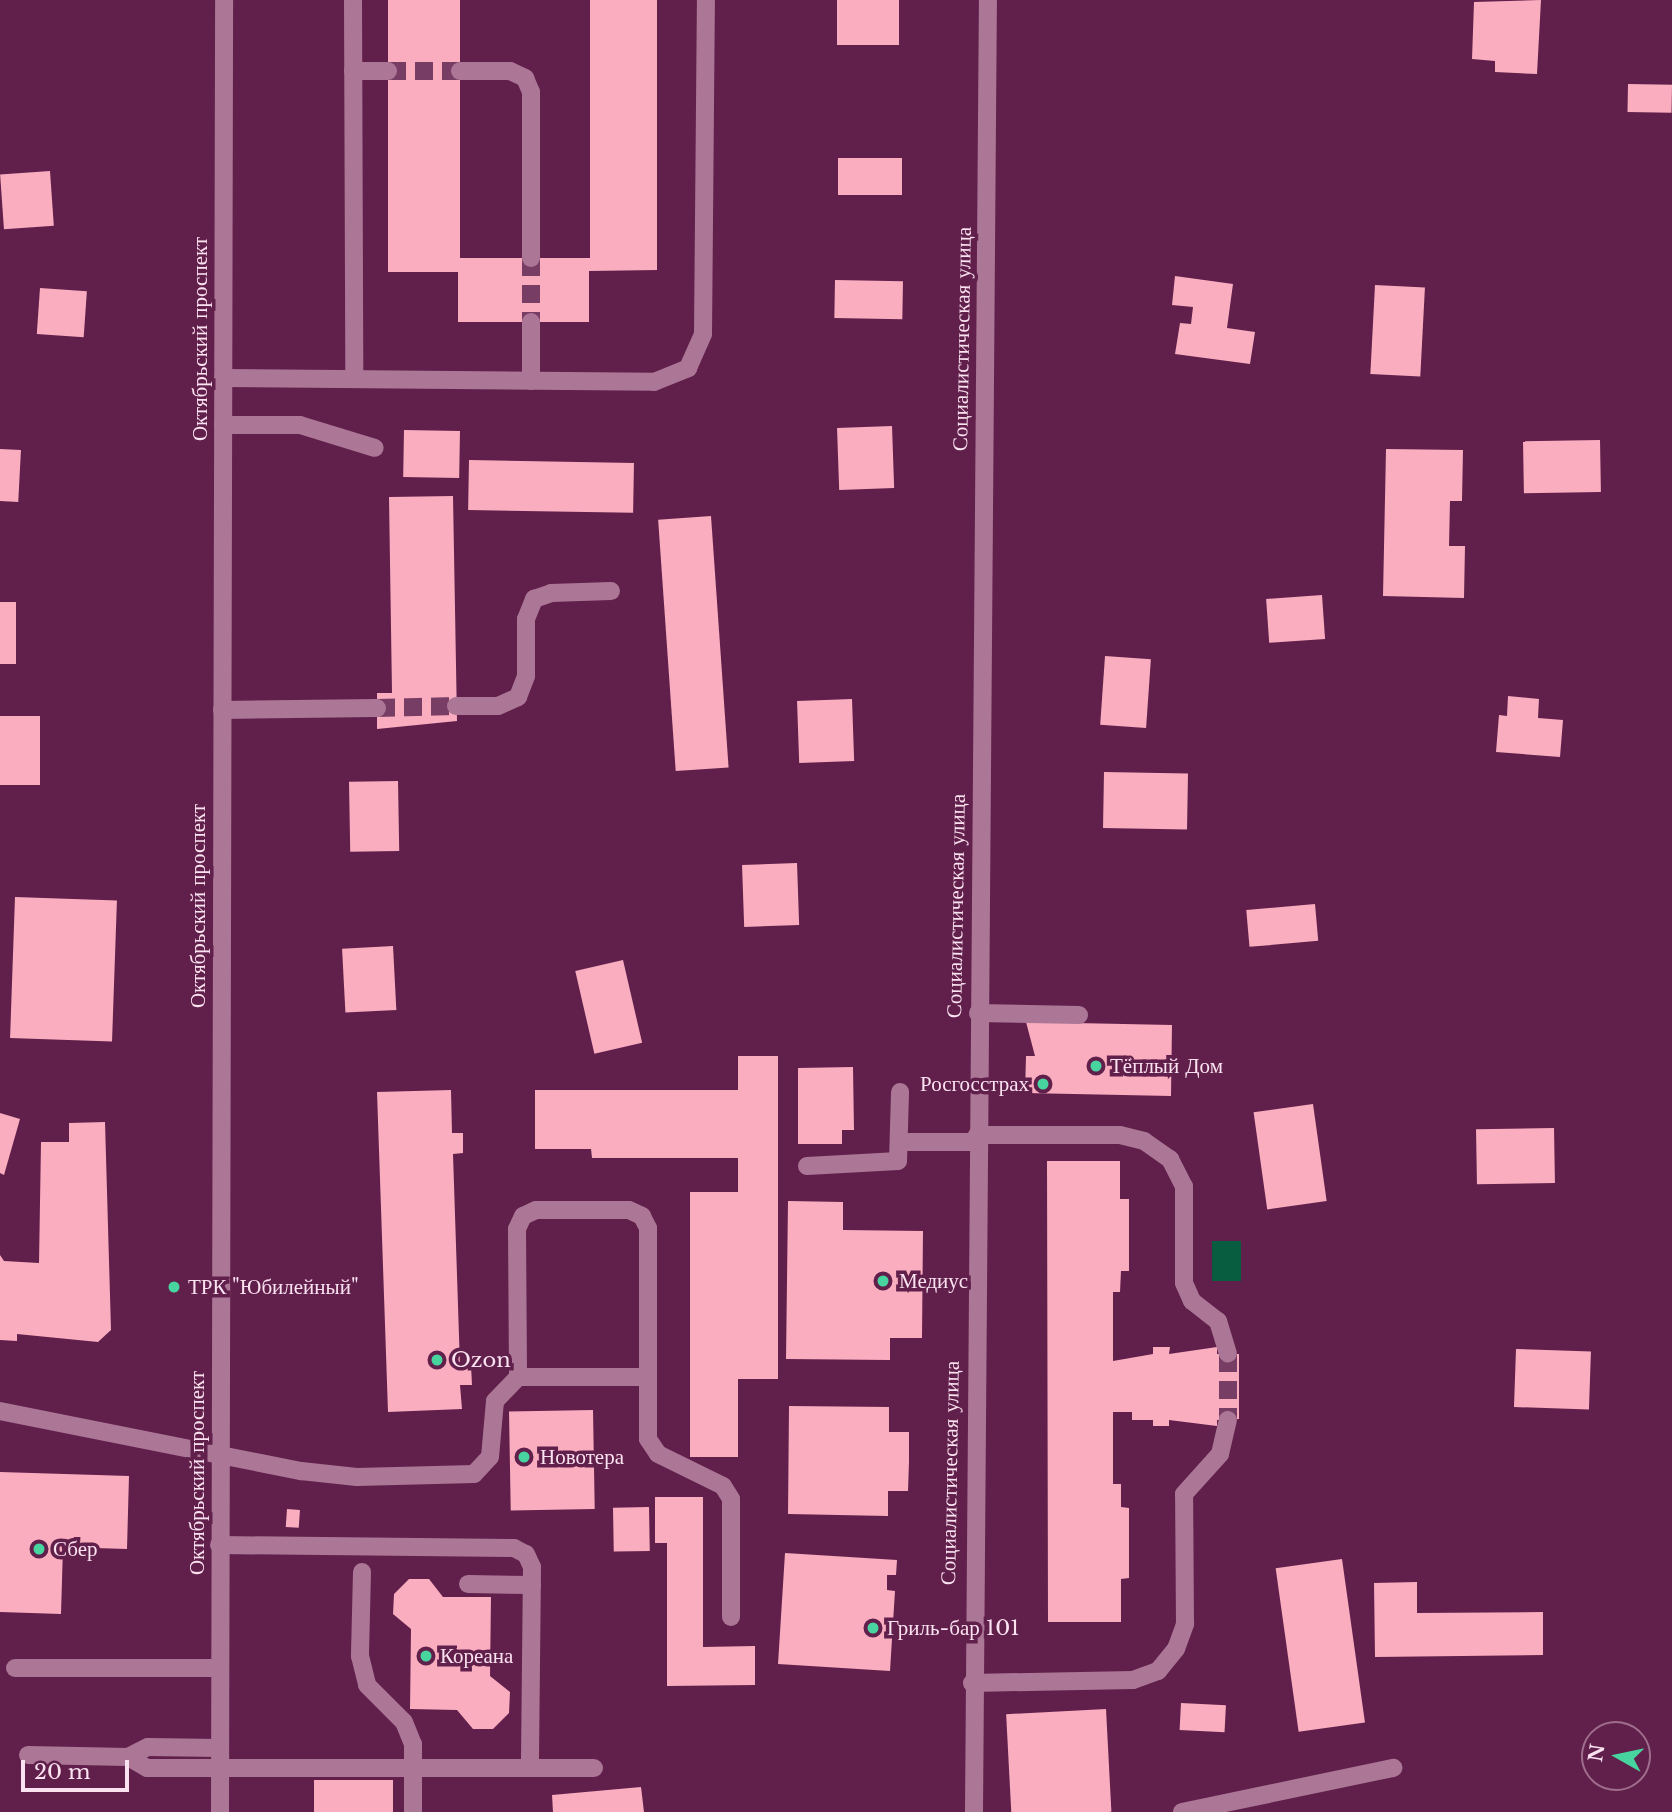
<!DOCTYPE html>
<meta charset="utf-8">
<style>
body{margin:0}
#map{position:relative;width:1672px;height:1812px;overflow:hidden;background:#61204b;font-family:"Libre Baskerville",serif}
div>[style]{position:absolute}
.green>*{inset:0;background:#085d41;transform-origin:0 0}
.building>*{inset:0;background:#f9adbf;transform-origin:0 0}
.minor-tunnel>*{height:18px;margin-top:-9px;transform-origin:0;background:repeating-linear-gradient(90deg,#783d64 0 18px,transparent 0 27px)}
.minor>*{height:18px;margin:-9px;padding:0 9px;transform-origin:9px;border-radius:9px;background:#ac7796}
.dots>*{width:19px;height:19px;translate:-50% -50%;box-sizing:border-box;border:4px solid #61204b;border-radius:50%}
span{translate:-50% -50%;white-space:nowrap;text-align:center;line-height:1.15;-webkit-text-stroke:7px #61204b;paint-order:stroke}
.street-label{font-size:21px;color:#fbe2f0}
.poi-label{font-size:21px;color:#fbe2f0}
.left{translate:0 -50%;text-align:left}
.right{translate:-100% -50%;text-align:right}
.north{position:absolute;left:1581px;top:1721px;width:70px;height:70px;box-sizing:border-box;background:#61204b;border:2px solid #9f6e8d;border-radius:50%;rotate:279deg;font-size:19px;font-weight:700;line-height:28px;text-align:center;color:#fbe2f0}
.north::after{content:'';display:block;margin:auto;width:24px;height:32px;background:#47d49e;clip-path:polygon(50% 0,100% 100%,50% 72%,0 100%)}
.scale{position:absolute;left:21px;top:1760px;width:108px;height:32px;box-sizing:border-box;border:4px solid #fbe2f0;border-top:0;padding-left:9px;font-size:21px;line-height:24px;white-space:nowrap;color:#fbe2f0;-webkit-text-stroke:5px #61204b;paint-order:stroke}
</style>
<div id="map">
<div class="green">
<div style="left:1212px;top:1241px;width:29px;height:40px"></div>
</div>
<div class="building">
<div style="clip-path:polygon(388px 0,460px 0,460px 258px,590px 258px,590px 0,657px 0,657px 270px,589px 271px,589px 322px,458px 322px,458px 272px,388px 272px)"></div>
<div style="left:837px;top:0;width:62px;height:45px"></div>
<div style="clip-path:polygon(1541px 0,1537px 74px,1495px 72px,1495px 61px,1472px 59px,1474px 2px)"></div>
<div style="left:1628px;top:84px;width:44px;height:28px;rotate:1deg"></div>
<div style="left:902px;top:158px;width:37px;height:64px;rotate:90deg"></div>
<div style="left:50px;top:171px;width:55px;height:50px;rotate:86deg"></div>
<div style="clip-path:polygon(1175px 276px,1233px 284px,1227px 328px,1255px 332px,1250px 364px,1175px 354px,1180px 323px,1191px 324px,1193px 307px,1172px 305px)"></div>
<div style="left:835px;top:280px;width:68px;height:38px;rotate:1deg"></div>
<div style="left:1375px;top:285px;width:50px;height:89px;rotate:3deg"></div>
<div style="left:40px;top:288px;width:47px;height:46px;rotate:4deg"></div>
<div style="left:892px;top:426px;width:62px;height:55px;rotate:88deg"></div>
<div style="left:404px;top:430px;width:56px;height:47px;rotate:1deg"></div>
<div style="left:1600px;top:440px;width:52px;height:77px;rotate:89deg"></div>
<div style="left:0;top:449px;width:21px;height:52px;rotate:3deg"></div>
<div style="clip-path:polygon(1386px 449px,1463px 450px,1462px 501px,1450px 501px,1449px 546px,1465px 546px,1464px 598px,1383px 596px)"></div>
<div style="left:469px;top:460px;width:165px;height:50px;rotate:1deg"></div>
<div style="clip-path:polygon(453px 496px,457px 721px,377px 729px,377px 693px,392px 693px,389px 497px)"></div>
<div style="left:711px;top:516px;width:252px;height:53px;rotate:86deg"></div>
<div style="left:1322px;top:595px;width:44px;height:56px;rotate:86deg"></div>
<div style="left:0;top:602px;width:16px;height:62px"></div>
<div style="left:1105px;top:656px;width:46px;height:69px;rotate:4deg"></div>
<div style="clip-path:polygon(1508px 696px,1539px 699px,1538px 718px,1563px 720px,1560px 757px,1496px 752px,1499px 715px,1507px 716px)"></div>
<div style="left:852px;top:699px;width:62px;height:55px;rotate:88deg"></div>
<div style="left:0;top:716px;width:40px;height:69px"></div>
<div style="left:1104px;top:772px;width:84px;height:56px;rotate:1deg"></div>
<div style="left:398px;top:781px;width:70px;height:49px;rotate:89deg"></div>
<div style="left:797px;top:863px;width:62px;height:55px;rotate:88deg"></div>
<div style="left:15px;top:897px;width:102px;height:141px;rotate:2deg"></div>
<div style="left:1315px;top:904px;width:37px;height:69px;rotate:85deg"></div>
<div style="left:393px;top:946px;width:64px;height:51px;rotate:87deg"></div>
<div style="left:623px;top:960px;width:85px;height:49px;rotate:77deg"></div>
<div style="clip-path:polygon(1026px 1022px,1172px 1025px,1171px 1096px,1025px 1093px,1026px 1056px,1035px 1056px)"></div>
<div style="clip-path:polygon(738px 1056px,778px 1056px,778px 1379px,738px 1379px,738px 1457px,690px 1457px,690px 1192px,738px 1192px,738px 1158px,592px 1158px,591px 1149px,535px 1149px,535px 1090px,738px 1090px)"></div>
<div style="clip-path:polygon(853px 1067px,854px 1130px,842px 1130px,842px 1144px,798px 1144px,798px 1068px)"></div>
<div style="clip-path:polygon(451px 1090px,452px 1133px,463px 1133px,463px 1153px,453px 1154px,460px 1366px,471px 1365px,472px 1385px,460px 1385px,462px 1409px,388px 1412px,377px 1092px)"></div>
<div style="left:1313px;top:1104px;width:98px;height:60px;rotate:82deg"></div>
<div style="clip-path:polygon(0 1113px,20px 1119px,4px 1175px,0 1173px)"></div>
<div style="clip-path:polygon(105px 1122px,111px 1330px,98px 1342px,17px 1334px,17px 1341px,0 1340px,0 1255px,4px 1261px,39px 1263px,41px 1142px,69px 1142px,69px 1123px)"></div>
<div style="left:1554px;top:1128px;width:55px;height:78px;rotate:89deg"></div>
<div style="clip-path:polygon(1047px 1161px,1120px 1161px,1120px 1199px,1129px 1199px,1129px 1271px,1121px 1271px,1120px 1292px,1113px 1292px,1113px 1361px,1153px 1354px,1153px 1347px,1170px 1347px,1169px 1354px,1217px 1347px,1217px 1354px,1239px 1354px,1239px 1419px,1217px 1420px,1217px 1426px,1169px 1420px,1169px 1426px,1153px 1426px,1153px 1420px,1132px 1420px,1132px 1412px,1113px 1412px,1113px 1484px,1121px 1484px,1121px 1507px,1129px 1508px,1129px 1578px,1121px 1579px,1121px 1622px,1048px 1622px)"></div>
<div style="clip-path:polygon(788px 1201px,843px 1202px,843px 1230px,923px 1231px,922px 1338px,890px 1338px,890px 1360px,786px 1359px)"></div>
<div style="left:1516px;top:1349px;width:75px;height:58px;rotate:2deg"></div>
<div style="clip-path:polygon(789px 1406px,889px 1407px,889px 1432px,909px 1432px,909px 1462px,908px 1491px,888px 1491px,888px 1516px,788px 1514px)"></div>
<div style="left:593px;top:1410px;width:99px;height:84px;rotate:89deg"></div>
<div style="clip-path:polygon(0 1472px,129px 1476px,127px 1549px,63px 1547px,61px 1614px,0 1612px)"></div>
<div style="clip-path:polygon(655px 1497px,703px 1497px,703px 1647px,755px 1646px,755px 1685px,667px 1686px,667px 1543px,655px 1543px)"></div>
<div style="left:649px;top:1507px;width:44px;height:36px;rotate:89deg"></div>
<div style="left:287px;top:1509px;width:13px;height:18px;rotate:4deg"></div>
<div style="clip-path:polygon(785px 1553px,897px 1560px,896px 1575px,887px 1575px,887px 1590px,895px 1591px,890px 1671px,778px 1664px)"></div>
<div style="left:1342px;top:1559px;width:165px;height:67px;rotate:82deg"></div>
<div style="clip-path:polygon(409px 1579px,429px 1579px,443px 1597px,491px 1597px,490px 1676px,510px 1692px,509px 1713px,493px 1729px,473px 1729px,457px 1710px,410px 1709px,411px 1629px,393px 1614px,394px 1594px)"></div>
<div style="clip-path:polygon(1417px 1582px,1417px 1613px,1543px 1612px,1543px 1655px,1375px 1657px,1374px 1583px)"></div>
<div style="left:1181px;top:1703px;width:45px;height:27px;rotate:3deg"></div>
<div style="left:1106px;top:1709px;width:103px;height:100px;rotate:87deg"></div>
<div style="left:314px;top:1780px;width:79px;height:32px"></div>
<div style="clip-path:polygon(641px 1787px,644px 1812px,553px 1812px,552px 1795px)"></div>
</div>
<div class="minor-tunnel">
<div style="left:388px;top:71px;width:72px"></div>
<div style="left:531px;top:258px;width:64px;rotate:90deg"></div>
<div style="left:377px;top:708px;width:79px;rotate:-1.5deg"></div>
<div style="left:1228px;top:1354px;width:66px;rotate:90deg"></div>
</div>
<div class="minor">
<div style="left:353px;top:0;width:379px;rotate:89.8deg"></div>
<div style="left:353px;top:71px;width:35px"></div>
<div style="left:460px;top:71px;width:50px"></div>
<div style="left:510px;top:71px;width:17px;rotate:25deg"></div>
<div style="left:525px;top:78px;width:15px;rotate:67deg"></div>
<div style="left:531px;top:92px;width:166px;rotate:90deg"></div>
<div style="left:223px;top:378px;width:431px;rotate:0.5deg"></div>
<div style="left:654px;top:382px;width:37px;rotate:-22deg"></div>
<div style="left:688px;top:368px;width:37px;rotate:-66deg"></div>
<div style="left:703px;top:334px;width:334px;rotate:-89.5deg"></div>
<div style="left:531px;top:381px;width:59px;rotate:-90deg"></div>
<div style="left:223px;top:425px;width:77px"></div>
<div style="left:300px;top:425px;width:78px;rotate:17deg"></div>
<div style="left:456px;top:706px;width:42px"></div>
<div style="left:498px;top:706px;width:22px;rotate:-24deg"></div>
<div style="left:518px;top:697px;width:22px;rotate:-69deg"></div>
<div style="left:526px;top:676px;width:57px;rotate:-90deg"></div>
<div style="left:526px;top:619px;width:22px;rotate:-68deg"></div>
<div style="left:534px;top:599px;width:18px;rotate:-19deg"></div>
<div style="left:551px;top:593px;width:60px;rotate:-1.9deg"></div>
<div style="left:222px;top:710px;width:155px;rotate:-0.7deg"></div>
<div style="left:978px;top:1013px;width:101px;rotate:1.1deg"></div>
<div style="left:977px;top:1135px;width:143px"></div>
<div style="left:1120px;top:1135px;width:25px;rotate:14deg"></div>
<div style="left:1144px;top:1141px;width:32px;rotate:35deg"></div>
<div style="left:1170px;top:1159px;width:30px;rotate:63deg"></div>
<div style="left:1184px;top:1186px;width:97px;rotate:90deg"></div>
<div style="left:1184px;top:1283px;width:20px;rotate:66deg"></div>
<div style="left:1192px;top:1301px;width:33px;rotate:38deg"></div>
<div style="left:1218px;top:1321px;width:34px;rotate:73deg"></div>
<div style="left:901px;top:1142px;width:76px"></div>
<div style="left:807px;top:1166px;width:91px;rotate:-3.1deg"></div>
<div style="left:898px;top:1161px;width:69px;rotate:-88.3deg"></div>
<div style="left:648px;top:1377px;width:62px;rotate:90deg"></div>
<div style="left:648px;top:1439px;width:18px;rotate:56deg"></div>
<div style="left:658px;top:1454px;width:72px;rotate:26.2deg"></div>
<div style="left:723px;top:1486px;width:15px;rotate:58deg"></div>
<div style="left:731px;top:1499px;width:118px;rotate:90deg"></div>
<div style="left:0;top:1411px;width:307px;rotate:11.3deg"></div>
<div style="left:301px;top:1471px;width:56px;rotate:6.1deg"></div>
<div style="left:357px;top:1477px;width:117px;rotate:-1.5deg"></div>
<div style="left:474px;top:1474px;width:23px;rotate:-47deg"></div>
<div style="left:490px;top:1457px;width:56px;rotate:-84.9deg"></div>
<div style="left:495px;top:1401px;width:33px;rotate:-46deg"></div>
<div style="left:518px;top:1377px;width:130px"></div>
<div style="left:648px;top:1377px;width:149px;rotate:-90deg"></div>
<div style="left:648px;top:1228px;width:13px;rotate:-117deg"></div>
<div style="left:642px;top:1216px;width:14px;rotate:-155deg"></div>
<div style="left:629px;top:1210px;width:93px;rotate:180deg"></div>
<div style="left:536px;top:1210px;width:14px;rotate:155deg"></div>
<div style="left:523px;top:1216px;width:14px;rotate:115deg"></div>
<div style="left:517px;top:1229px;width:148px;rotate:89.6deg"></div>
<div style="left:219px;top:1545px;width:295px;rotate:0.6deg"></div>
<div style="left:514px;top:1548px;width:13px;rotate:27deg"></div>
<div style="left:526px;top:1554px;width:14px;rotate:65deg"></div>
<div style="left:532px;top:1567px;width:201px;rotate:90.6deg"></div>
<div style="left:362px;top:1572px;width:84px;rotate:91.4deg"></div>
<div style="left:360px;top:1656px;width:30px;rotate:76deg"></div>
<div style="left:367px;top:1685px;width:52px;rotate:45deg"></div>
<div style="left:404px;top:1722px;width:24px;rotate:68deg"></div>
<div style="left:413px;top:1744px;width:68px;rotate:90deg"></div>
<div style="left:468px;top:1584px;width:64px;rotate:0.9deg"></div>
<div style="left:15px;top:1668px;width:204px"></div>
<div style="left:972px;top:1683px;width:161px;rotate:-1.1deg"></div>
<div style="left:1133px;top:1680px;width:27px;rotate:-20deg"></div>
<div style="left:1158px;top:1671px;width:28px;rotate:-51deg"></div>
<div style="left:1176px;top:1649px;width:27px;rotate:-70deg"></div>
<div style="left:1185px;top:1624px;width:130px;rotate:-90.4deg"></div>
<div style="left:1184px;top:1494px;width:54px;rotate:-48deg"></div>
<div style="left:1220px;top:1454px;width:35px;rotate:-77deg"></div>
<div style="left:28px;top:1755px;width:100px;rotate:1.1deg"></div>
<div style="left:128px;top:1757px;width:22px;rotate:-27deg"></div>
<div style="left:148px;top:1747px;width:71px;rotate:0.8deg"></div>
<div style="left:128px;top:1757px;width:22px;rotate:30deg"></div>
<div style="left:147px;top:1768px;width:447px"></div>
<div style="left:220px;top:1812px;width:1812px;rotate:-89.87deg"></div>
<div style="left:974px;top:1812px;width:1812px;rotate:-89.56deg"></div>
<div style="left:1182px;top:1812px;width:216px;rotate:-11.8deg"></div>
</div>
<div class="dots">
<div style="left:1096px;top:1066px;background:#47d49e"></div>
<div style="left:1043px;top:1084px;background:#47d49e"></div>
<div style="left:883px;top:1281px;background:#47d49e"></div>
<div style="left:174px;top:1287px;background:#47d49e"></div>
<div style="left:437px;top:1360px;background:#47d49e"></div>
<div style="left:524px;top:1457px;background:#47d49e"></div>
<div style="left:39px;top:1549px;background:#47d49e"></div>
<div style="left:873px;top:1628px;background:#47d49e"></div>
<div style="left:426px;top:1656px;background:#47d49e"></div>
</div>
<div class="street-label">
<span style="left:200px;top:339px;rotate:-90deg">Октябрьский проспект</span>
<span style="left:962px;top:339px;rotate:-89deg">Социалистическая улица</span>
<span style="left:198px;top:906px;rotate:-90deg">Октябрьский проспект</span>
<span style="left:956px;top:906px;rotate:-89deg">Социалистическая улица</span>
<span style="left:197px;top:1473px;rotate:-90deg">Октябрьский проспект</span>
<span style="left:950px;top:1473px;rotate:-89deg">Социалистическая улица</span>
</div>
<div class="poi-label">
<span class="left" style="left:1110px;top:1066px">Тёплый Дом</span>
<span class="right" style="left:1029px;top:1084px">Росгосстрах</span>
<span class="left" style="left:899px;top:1281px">Медиус</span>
<span class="left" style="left:188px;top:1287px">ТРК "Юбилейный"</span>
<span class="left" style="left:451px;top:1360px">Ozon</span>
<span class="left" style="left:540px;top:1457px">Новотера</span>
<span class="left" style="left:53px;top:1549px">Сбер</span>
<span class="left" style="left:887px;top:1628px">Гриль-бар 101</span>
<span class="left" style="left:440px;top:1656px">Кореана</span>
</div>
<div class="north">N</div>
<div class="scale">20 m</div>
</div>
